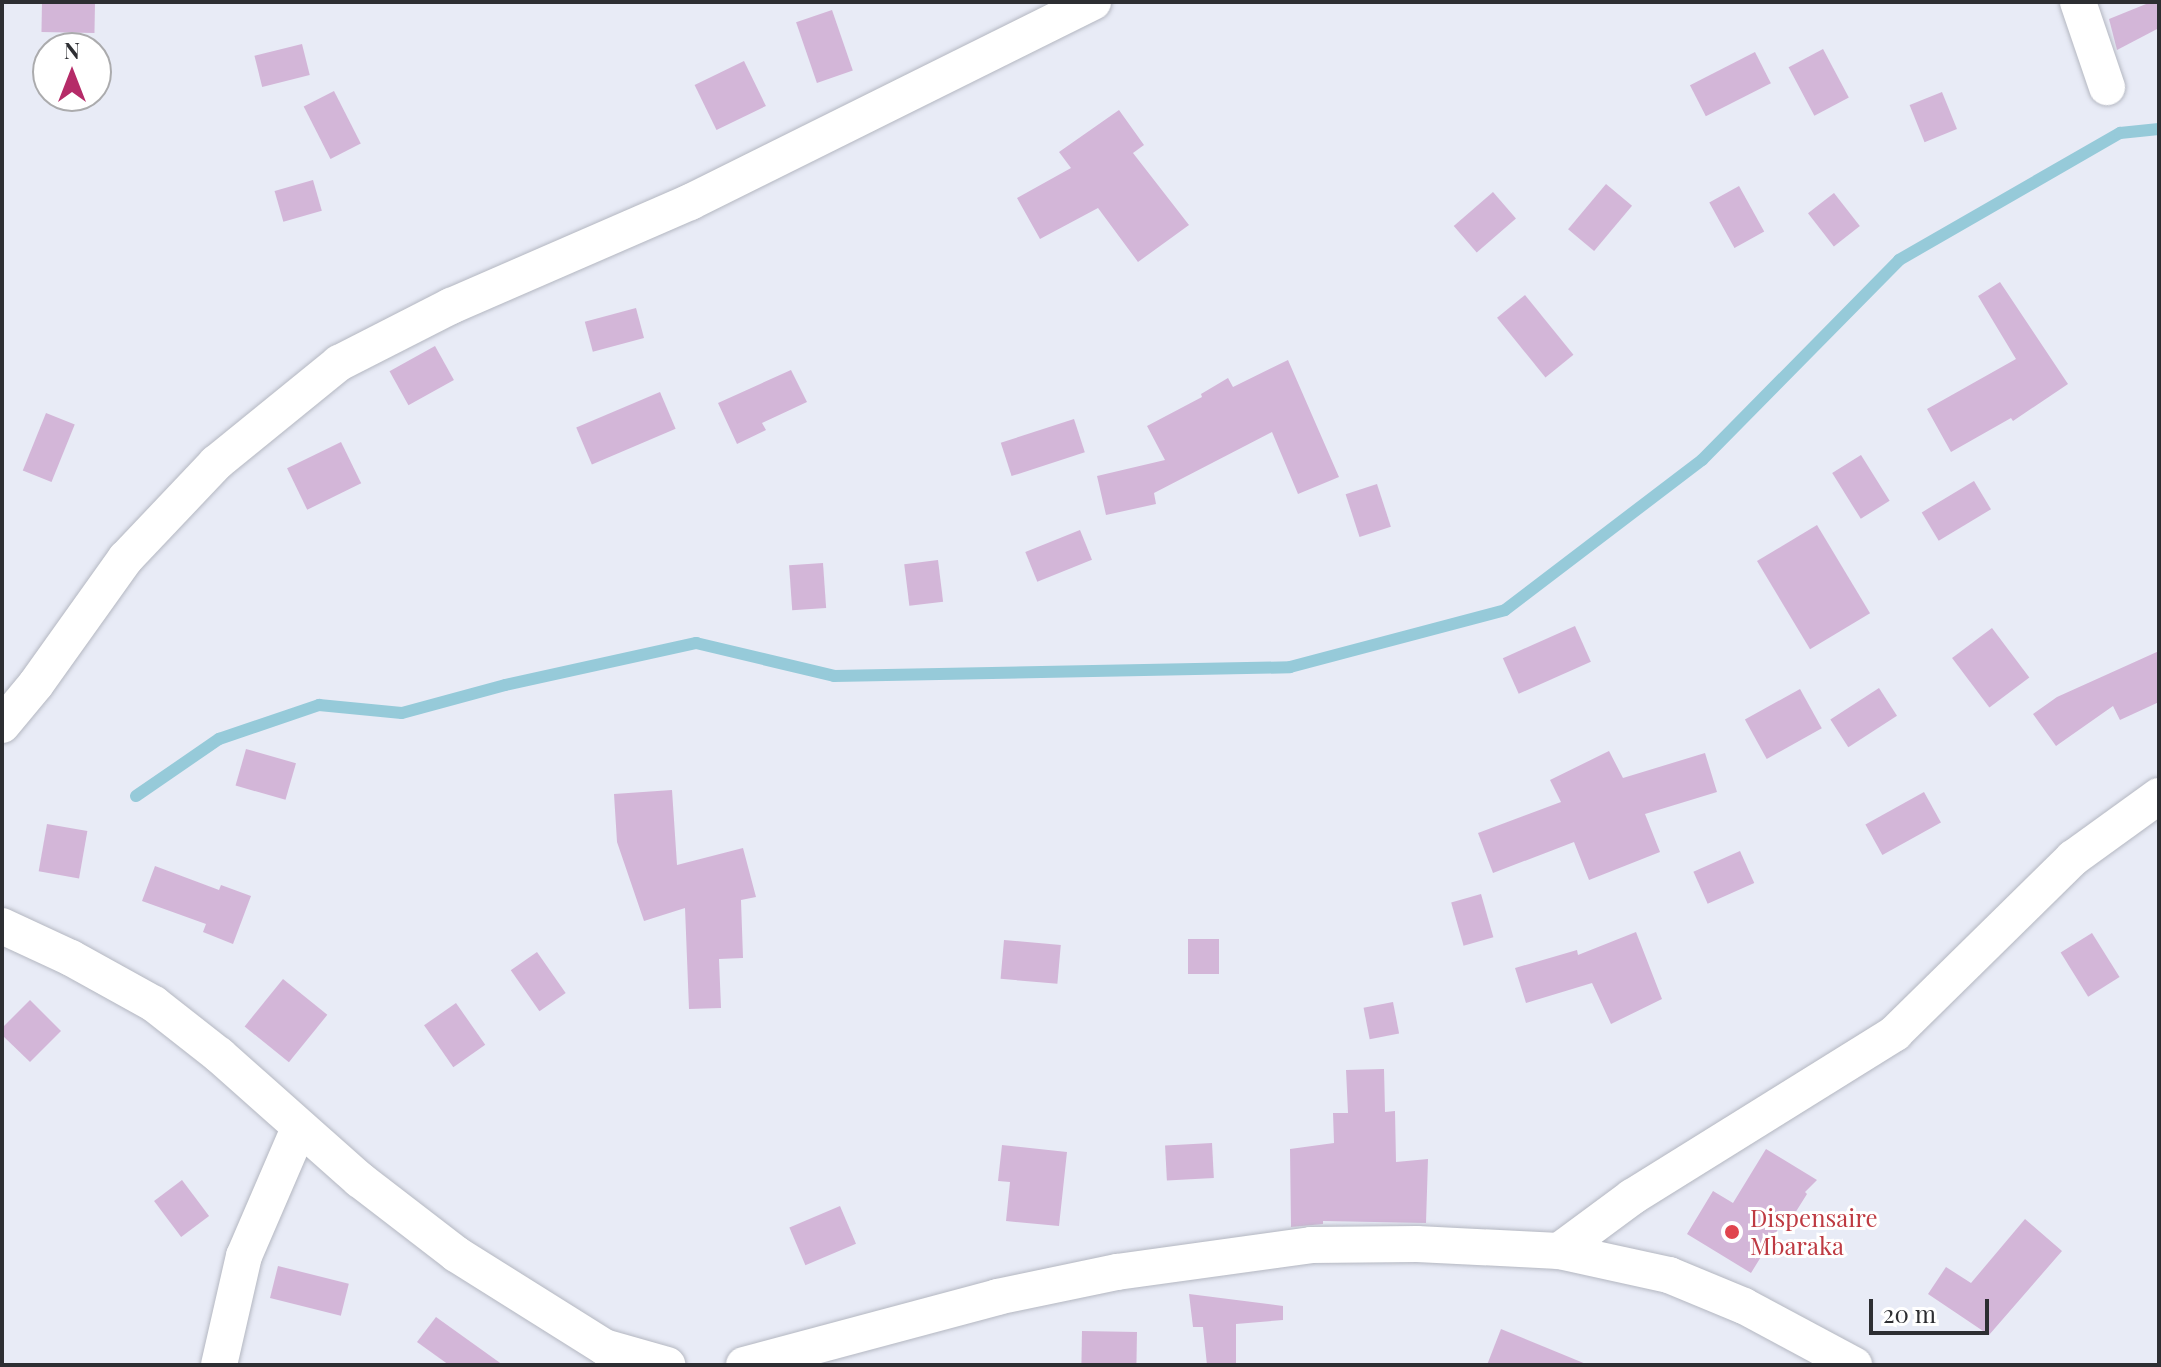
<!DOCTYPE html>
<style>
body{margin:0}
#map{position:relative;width:2161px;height:1367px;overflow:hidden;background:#e8ebf6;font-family:"Playfair Display",serif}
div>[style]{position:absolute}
.stream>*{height:12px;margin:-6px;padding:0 6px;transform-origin:6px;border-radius:6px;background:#96cad9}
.building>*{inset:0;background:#d3b6d8;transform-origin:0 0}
.roads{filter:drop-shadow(0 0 2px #b4b7c1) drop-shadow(0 0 2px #b4b7c1)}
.street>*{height:36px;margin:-18px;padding:0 18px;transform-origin:18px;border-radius:18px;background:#fff}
.dots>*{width:22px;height:22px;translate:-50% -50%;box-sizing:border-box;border:4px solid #fff;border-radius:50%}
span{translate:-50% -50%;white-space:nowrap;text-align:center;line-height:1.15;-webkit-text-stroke:6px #fff;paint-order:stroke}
.health-label{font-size:24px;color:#be3a42}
.left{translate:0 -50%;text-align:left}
.frame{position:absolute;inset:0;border:4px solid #2d2e32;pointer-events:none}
.north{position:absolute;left:32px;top:32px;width:80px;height:80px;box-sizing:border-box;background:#fff;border:2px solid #ababad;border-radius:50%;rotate:0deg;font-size:22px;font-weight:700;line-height:32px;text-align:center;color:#2d2e32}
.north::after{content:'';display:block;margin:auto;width:28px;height:36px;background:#b52b68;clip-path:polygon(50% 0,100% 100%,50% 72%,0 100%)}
.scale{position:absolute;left:1869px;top:1299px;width:120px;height:36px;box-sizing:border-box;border:4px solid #2d2e32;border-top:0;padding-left:10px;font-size:24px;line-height:28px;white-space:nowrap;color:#2d2e32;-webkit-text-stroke:6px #fff;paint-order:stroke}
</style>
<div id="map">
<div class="stream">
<div style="left:136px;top:796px;width:101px;rotate:-34.5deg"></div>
<div style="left:219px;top:739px;width:106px;rotate:-18.8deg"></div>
<div style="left:319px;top:705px;width:83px;rotate:5.5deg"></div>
<div style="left:402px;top:713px;width:107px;rotate:-15.2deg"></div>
<div style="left:505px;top:685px;width:196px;rotate:-12.4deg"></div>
<div style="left:696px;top:643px;width:142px;rotate:13.4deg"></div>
<div style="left:834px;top:676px;width:456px;rotate:-1.1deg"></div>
<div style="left:1290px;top:667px;width:222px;rotate:-14.8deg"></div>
<div style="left:1505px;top:610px;width:248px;rotate:-37.3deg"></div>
<div style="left:1702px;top:460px;width:281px;rotate:-45.4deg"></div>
<div style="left:1899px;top:260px;width:255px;rotate:-29.9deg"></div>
<div style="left:2120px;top:133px;width:39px;rotate:-6deg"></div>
</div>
<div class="building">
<div style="left:42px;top:2px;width:53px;height:30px;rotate:1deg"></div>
<div style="clip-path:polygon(2151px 2px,2159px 2px,2159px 28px,2117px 50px,2109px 19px)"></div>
<div style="left:832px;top:10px;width:64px;height:38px;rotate:71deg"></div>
<div style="left:302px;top:44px;width:32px;height:49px;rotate:76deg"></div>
<div style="left:1823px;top:49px;width:55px;height:39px;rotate:62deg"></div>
<div style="left:1755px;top:52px;width:35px;height:73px;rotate:63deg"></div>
<div style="left:744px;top:61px;width:50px;height:55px;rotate:64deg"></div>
<div style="left:334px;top:91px;width:59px;height:34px;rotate:63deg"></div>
<div style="left:1942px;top:92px;width:40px;height:35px;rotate:68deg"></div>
<div style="clip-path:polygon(1119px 110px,1144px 145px,1133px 153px,1189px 225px,1138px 262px,1098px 208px,1040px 239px,1017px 198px,1071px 168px,1059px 152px)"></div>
<div style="left:313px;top:180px;width:32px;height:40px;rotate:74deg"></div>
<div style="left:1606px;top:184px;width:34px;height:59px;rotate:40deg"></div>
<div style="left:1739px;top:186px;width:52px;height:34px;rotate:61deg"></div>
<div style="left:1493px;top:192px;width:35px;height:52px;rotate:49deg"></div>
<div style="left:1834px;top:193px;width:42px;height:33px;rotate:52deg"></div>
<div style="clip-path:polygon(2000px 282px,2068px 384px,2013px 421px,2011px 418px,1951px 452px,1927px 409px,2016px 359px,1978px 296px)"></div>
<div style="left:1525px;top:295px;width:77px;height:36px;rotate:51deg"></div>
<div style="left:636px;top:308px;width:31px;height:53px;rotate:75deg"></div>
<div style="left:435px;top:346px;width:39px;height:52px;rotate:61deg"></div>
<div style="clip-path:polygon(1288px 360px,1339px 477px,1298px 494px,1272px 432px,1154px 493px,1156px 504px,1106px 515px,1097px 476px,1165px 460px,1147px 426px,1202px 397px,1201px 394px,1228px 378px,1233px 387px)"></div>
<div style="clip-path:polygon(791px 370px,807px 402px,762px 423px,766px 430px,737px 444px,718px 403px)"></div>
<div style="left:660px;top:392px;width:40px;height:91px;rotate:67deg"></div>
<div style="left:46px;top:413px;width:31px;height:62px;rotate:22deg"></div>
<div style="left:1074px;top:419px;width:35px;height:77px;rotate:72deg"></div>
<div style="left:341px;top:442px;width:46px;height:60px;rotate:64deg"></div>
<div style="left:1861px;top:455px;width:54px;height:34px;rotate:58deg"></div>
<div style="left:1974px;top:481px;width:33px;height:61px;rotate:59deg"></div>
<div style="left:1377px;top:484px;width:45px;height:33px;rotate:72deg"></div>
<div style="left:1817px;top:525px;width:103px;height:70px;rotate:59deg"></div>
<div style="left:1080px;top:530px;width:32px;height:59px;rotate:68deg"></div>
<div style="left:938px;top:560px;width:42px;height:34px;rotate:83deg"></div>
<div style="left:823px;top:563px;width:45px;height:34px;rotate:86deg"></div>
<div style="left:1575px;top:626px;width:39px;height:79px;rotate:66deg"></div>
<div style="left:1992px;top:628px;width:62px;height:50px;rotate:53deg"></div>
<div style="clip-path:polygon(2159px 651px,2159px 702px,2120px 720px,2113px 706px,2056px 746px,2033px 714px,2057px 697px)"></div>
<div style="left:1879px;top:688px;width:33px;height:58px;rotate:57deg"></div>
<div style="left:1800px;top:689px;width:45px;height:63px;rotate:61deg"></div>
<div style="left:246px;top:749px;width:52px;height:38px;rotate:16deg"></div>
<div style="clip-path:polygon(1609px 751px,1623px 778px,1705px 753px,1717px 792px,1645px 814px,1660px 852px,1589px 880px,1574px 842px,1493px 873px,1478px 833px,1561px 802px,1550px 780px)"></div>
<div style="clip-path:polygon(672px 790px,677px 865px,743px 848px,756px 897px,741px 900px,743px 958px,719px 959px,721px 1008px,689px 1009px,685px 908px,644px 921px,617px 842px,614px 794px)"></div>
<div style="left:1924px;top:792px;width:35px;height:67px;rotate:61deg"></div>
<div style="left:47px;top:824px;width:41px;height:48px;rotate:10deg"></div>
<div style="left:1740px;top:851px;width:35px;height:51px;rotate:66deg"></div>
<div style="clip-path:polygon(155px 866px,219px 890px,221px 885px,251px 896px,233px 944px,203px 932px,206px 924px,142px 901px)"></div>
<div style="left:1481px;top:894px;width:45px;height:31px;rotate:74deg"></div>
<div style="clip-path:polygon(1636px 932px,1662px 999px,1611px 1024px,1592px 983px,1526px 1003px,1515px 968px,1577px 950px,1578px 955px)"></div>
<div style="left:2092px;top:933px;width:52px;height:37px;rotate:58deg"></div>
<div style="left:1188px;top:939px;width:31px;height:35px"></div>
<div style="left:1004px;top:940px;width:57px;height:39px;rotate:5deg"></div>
<div style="left:537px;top:952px;width:50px;height:32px;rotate:55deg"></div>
<div style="left:283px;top:979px;width:57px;height:61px;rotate:39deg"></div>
<div style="clip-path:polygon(30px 1000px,61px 1031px,30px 1062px,2px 1035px,2px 1028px)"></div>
<div style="left:1393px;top:1002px;width:32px;height:30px;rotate:79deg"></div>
<div style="left:456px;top:1003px;width:51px;height:39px;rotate:55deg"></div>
<div style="clip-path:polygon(1384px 1069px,1385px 1112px,1395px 1111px,1396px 1162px,1428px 1159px,1426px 1223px,1323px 1221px,1323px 1224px,1291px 1227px,1290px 1149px,1334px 1143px,1333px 1113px,1348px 1113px,1346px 1070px)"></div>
<div style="left:1212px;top:1143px;width:35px;height:47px;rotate:87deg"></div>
<div style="clip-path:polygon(1002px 1145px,1067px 1152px,1059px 1226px,1006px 1221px,1010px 1182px,998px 1181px)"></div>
<div style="clip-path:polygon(1766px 1149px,1817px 1180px,1805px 1192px,1807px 1194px,1785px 1229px,1780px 1226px,1751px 1273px,1687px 1234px,1713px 1191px,1733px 1203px)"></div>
<div style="left:182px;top:1180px;width:45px;height:35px;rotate:53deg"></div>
<div style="left:840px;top:1206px;width:41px;height:55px;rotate:67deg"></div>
<div style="clip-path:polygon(2025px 1219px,2062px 1251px,1989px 1335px,1928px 1294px,1946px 1267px,1971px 1283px)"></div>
<div style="left:278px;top:1266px;width:73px;height:33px;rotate:14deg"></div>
<div style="clip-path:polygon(1189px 1294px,1283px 1306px,1283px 1320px,1236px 1324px,1236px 1365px,1207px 1365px,1203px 1327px,1193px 1327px)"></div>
<div style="clip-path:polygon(436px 1317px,503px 1365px,449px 1365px,417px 1342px)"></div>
<div style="clip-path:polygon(1501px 1329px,1586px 1364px,1586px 1365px,1487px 1365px)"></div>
<div style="left:1082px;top:1331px;width:55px;height:34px;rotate:1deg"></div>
</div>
<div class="roads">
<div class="street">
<div style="left:2078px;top:2px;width:90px;rotate:71.2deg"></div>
<div style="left:2px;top:725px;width:53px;rotate:-50.3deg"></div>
<div style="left:36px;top:684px;width:155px;rotate:-54.5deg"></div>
<div style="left:126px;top:558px;width:131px;rotate:-46.5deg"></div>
<div style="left:216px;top:463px;width:159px;rotate:-39.1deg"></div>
<div style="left:339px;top:363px;width:126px;rotate:-27deg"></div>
<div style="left:451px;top:306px;width:261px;rotate:-23.5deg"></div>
<div style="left:690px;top:202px;width:450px;rotate:-26.4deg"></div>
<div style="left:2px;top:926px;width:76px;rotate:24.9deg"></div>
<div style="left:71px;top:958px;width:95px;rotate:29deg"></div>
<div style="left:154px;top:1004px;width:83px;rotate:38.1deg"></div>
<div style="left:219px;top:1055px;width:188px;rotate:41.6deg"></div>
<div style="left:360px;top:1180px;width:121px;rotate:37.6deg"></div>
<div style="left:456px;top:1254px;width:175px;rotate:32.1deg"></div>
<div style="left:604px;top:1347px;width:66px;rotate:15.9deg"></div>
<div style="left:1559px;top:1251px;width:91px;rotate:-36.5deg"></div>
<div style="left:1632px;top:1197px;width:310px;rotate:-31.9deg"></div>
<div style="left:1895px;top:1033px;width:250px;rotate:-44.5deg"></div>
<div style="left:2073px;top:858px;width:106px;rotate:-35.8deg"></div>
<div style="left:219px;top:1365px;width:112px;rotate:-77.1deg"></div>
<div style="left:244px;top:1256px;width:139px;rotate:-66.7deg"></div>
<div style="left:744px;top:1365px;width:262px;rotate:-15deg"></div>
<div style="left:997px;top:1297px;width:123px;rotate:-11.8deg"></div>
<div style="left:1117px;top:1272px;width:196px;rotate:-7.9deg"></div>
<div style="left:1311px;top:1245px;width:106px;rotate:-0.5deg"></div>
<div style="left:1417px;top:1244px;width:142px;rotate:2.8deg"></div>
<div style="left:1559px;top:1251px;width:113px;rotate:12.3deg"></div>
<div style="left:1669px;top:1275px;width:81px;rotate:22.5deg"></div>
<div style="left:1744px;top:1306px;width:125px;rotate:28.2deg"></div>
</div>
</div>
<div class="dots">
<div style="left:1732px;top:1232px;background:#e0444e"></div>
</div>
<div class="health-label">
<span class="left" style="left:1750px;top:1232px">Dispensaire<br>Mbaraka</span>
</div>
<div class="frame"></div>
<div class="north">N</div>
<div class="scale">20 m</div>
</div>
